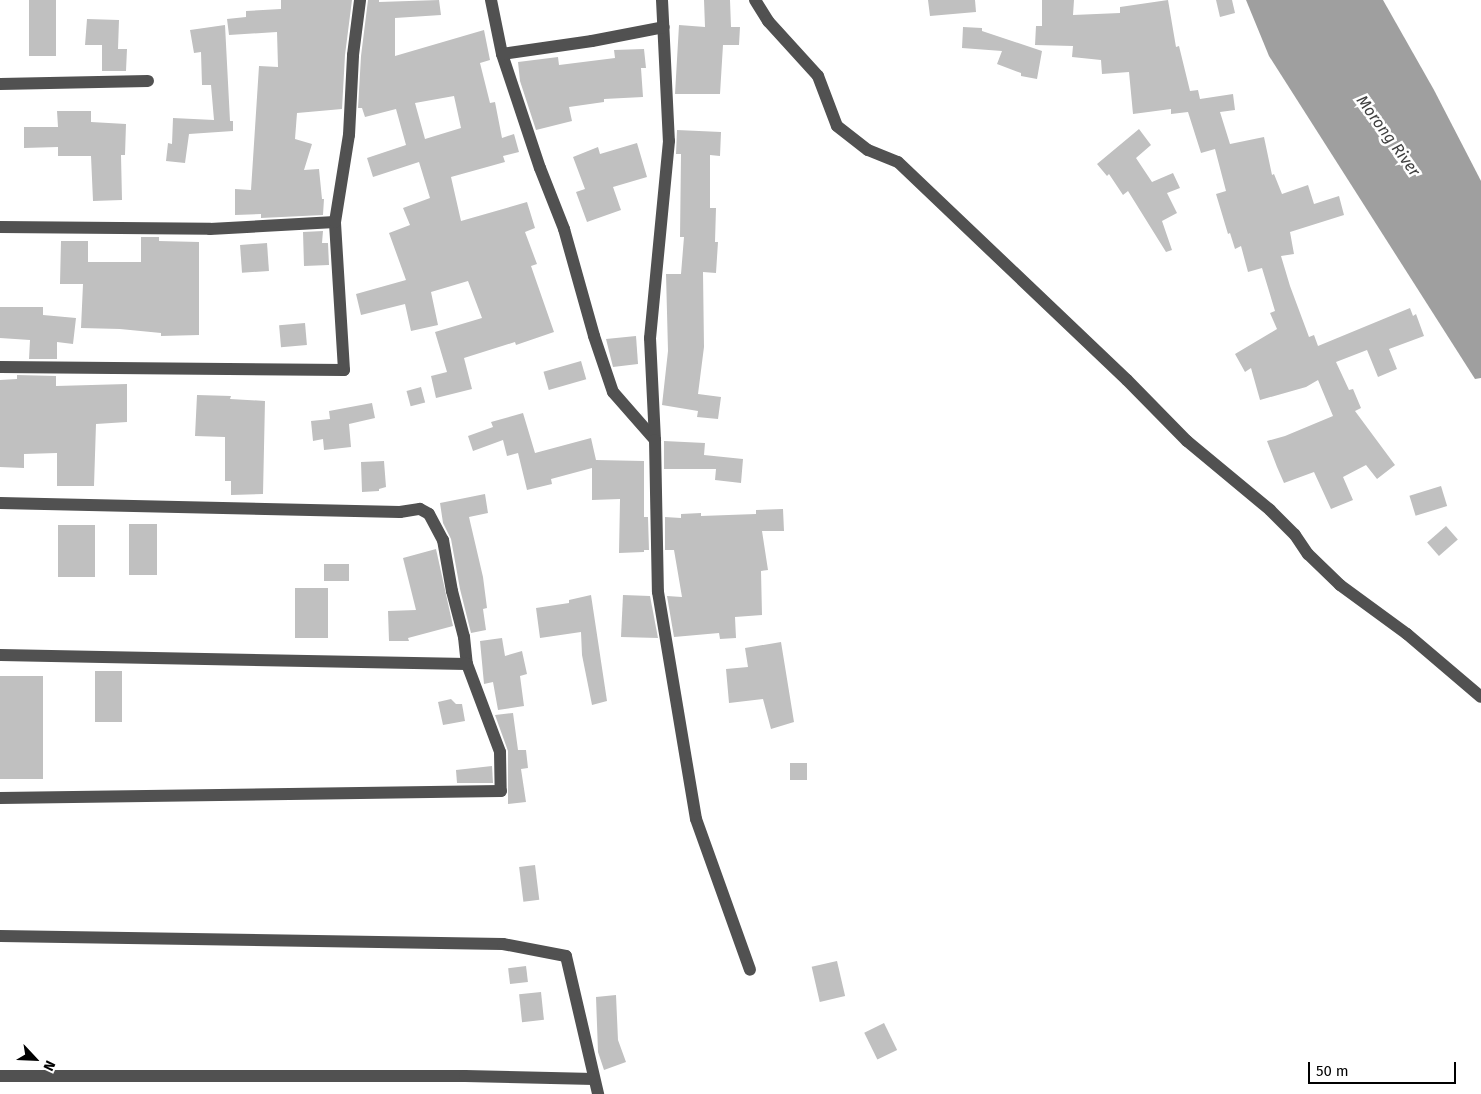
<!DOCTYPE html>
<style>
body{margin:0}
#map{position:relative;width:1481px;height:1094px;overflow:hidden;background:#fff;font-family:"Fira Sans",sans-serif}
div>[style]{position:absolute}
.water>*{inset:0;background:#9f9f9f}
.building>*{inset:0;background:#c0c0c0;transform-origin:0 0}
.minor>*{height:12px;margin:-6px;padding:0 6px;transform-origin:6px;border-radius:6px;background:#515151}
span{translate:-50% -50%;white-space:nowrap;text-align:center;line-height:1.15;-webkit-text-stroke:5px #fff;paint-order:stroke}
.water-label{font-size:16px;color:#404040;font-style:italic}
.north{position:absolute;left:10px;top:1034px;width:50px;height:50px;-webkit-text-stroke:4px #fff;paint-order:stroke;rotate:115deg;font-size:14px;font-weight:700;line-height:20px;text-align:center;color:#000}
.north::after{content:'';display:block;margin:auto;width:18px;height:22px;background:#000;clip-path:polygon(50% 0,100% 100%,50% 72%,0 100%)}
.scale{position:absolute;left:1308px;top:1062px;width:148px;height:22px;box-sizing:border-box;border:2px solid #000;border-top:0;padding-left:6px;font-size:15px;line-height:18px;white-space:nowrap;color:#000;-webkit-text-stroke:4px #fff;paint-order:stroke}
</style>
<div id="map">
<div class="water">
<div style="clip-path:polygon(1246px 0,1383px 0,1434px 90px,1481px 181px,1481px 378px,1475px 379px,1269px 56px)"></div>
</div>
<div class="building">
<div style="left:29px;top:0;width:27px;height:56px"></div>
<div style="clip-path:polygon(281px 0,352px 0,345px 55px,342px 109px,297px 113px,295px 139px,312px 144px,304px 170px,319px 169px,322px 199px,324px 199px,323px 215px,261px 218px,261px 214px,235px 215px,235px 189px,251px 190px,259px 66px,278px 67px,277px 32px,229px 35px,227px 19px,246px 17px,246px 11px,281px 9px)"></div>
<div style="clip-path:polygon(evenodd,368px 0,379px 0,379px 2px,439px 0,441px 15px,395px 18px,395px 56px,484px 30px,490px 60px,480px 63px,490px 103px,495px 102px,502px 138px,514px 134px,519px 152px,503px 156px,505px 162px,451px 177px,461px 221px,527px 202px,535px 228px,525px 232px,537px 264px,531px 266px,554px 332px,516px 345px,515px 342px,464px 358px,472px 389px,436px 398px,431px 376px,447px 372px,435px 332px,482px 318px,468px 281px,431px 292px,438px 325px,411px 331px,405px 304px,361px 315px,356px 294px,406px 280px,389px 233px,410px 225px,403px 208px,430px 198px,419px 162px,373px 177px,367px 158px,406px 145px,396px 109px,365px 117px,362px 108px,358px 108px,361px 56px,368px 0,454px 96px,461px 128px,425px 139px,415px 103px,454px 96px)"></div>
<div style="clip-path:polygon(704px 0,730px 0,731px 27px,740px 27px,739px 45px,723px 45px,720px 94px,675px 94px,679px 25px,705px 27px)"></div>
<div style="clip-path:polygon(928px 0,975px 0,976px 12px,930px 16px)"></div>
<div style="clip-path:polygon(1042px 0,1074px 0,1073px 15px,1120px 13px,1120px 7px,1168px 0,1176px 47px,1179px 46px,1190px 91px,1198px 90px,1200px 99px,1233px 94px,1235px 110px,1220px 112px,1230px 144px,1264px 137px,1272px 175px,1274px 174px,1282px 194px,1308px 185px,1314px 204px,1339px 196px,1344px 215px,1290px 232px,1294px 254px,1281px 256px,1290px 286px,1309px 337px,1314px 335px,1318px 346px,1410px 308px,1413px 316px,1416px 314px,1424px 336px,1389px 349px,1397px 369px,1378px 377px,1367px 350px,1336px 362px,1349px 390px,1353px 389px,1361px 408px,1355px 411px,1395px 465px,1377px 479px,1366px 465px,1343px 477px,1353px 500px,1331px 509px,1314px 472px,1284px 483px,1277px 467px,1267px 441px,1285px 436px,1333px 416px,1318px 380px,1306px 387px,1260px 400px,1251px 368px,1245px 372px,1235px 354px,1277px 329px,1270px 313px,1275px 311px,1262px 268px,1248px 272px,1241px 246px,1235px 249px,1230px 233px,1228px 234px,1216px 194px,1226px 191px,1215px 149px,1201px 153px,1188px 112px,1171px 114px,1171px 109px,1133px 114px,1129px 72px,1102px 74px,1101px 60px,1072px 57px,1073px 46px,1035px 45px,1036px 26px,1042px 26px)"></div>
<div style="clip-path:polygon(1216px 0,1232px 0,1235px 13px,1220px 17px)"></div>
<div style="clip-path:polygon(87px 19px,119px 20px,118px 49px,127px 49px,126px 71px,102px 71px,102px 45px,85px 45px)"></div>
<div style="clip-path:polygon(225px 25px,230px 121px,233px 121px,233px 131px,189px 134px,185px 163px,166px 161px,168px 143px,172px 144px,173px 118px,214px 120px,211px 85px,202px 85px,201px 52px,194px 53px,190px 30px)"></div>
<div style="clip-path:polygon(963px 27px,982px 28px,982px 31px,1042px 51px,1037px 79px,1021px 76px,1021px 73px,997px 64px,1002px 51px,962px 48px)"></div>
<div style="clip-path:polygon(644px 49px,646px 68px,641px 68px,643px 97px,604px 99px,604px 102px,569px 107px,572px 121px,536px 130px,520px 81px,518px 62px,558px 57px,559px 65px,615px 58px,614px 50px)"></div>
<div style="clip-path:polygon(57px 111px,91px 111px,91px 122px,126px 124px,125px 155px,121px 155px,122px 200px,93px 201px,91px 156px,58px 156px,58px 147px,24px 148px,24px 127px,58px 127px)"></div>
<div style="clip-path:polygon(1139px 129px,1151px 145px,1136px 158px,1152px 182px,1173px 173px,1180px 188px,1167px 193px,1177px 213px,1162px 221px,1172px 250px,1166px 252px,1128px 191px,1123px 195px,1109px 174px,1107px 176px,1097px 164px)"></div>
<div style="clip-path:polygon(677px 130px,721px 132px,720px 156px,710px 155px,710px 208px,716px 208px,715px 242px,718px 242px,716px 273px,703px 272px,704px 347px,698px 394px,721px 397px,718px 419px,697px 417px,698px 411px,662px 405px,668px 351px,666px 274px,681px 274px,684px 237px,680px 237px,681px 154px,676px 154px)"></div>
<div style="clip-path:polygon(637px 143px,647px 177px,613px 187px,621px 210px,587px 222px,576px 192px,585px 189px,573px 157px,598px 147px,600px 154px)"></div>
<div style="clip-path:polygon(323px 231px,322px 243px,328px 243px,329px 265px,304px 266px,303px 232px)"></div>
<div style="clip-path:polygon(141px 237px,159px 237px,159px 241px,199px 242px,199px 335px,161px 336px,161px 333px,120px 329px,81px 328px,83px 284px,60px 284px,61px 241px,88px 241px,88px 262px,141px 262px)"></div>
<div style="left:267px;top:243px;width:28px;height:27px;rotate:86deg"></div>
<div style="clip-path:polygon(0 307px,43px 307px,43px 315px,76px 318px,73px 344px,57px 342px,57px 359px,29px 359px,30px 340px,0 338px)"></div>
<div style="left:305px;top:323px;width:22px;height:26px;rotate:85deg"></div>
<div style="clip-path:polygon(636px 336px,638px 364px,613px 367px,606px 339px)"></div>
<div style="left:581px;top:361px;width:19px;height:39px;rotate:74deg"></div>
<div style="clip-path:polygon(17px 375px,56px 376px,56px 386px,127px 384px,127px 422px,96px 424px,94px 486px,57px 486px,57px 453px,24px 454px,24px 468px,0 467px,0 380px,17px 379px)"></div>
<div style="left:421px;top:387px;width:16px;height:15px;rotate:75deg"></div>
<div style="clip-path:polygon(197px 395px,231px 396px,230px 399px,265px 401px,263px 494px,231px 495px,231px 481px,225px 481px,225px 437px,195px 436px)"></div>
<div style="clip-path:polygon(372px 403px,375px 418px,349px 424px,351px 447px,324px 450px,323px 439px,313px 441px,311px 421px,330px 419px,329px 411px)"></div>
<div style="clip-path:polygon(523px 413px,535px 453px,591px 438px,596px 460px,644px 461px,644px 517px,648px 517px,649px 550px,644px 550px,644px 552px,619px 553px,620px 499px,592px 500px,592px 468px,551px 479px,552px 484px,527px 490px,518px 453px,507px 456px,503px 440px,473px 451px,468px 436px,493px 427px,491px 422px)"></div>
<div style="clip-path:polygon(664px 441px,705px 443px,704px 455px,743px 459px,741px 483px,715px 480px,716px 469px,664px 469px)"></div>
<div style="clip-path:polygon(384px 461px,386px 487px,379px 489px,379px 491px,362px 492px,361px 462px)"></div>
<div style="left:1441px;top:486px;width:21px;height:33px;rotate:73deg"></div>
<div style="clip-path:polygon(485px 494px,488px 513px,469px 517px,483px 577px,487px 608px,483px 609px,486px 630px,471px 633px,460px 589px,451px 539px,443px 523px,440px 503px)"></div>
<div style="clip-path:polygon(783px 509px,784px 531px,762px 531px,768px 570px,761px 571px,762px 615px,735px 617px,736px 638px,720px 639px,719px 633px,674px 637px,667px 596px,682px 597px,674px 550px,665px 550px,665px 517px,681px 518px,681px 514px,701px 513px,701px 516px,756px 514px,756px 510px)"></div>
<div style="left:129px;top:524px;width:28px;height:51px"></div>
<div style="left:58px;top:525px;width:37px;height:52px"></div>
<div style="left:1446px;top:526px;width:18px;height:25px;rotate:49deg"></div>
<div style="clip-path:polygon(436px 549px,453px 626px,408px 638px,409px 641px,389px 641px,388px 611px,416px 610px,403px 558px)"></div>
<div style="left:324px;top:564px;width:25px;height:17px"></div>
<div style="left:295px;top:588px;width:33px;height:50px"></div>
<div style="clip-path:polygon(591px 595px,607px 701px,592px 705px,582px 655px,581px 632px,540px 638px,536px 608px,569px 603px,569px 600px)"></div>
<div style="clip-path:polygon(623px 595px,650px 596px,658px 638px,621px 637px)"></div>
<div style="clip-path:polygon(502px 638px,505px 656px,522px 651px,527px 674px,520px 676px,524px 706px,498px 710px,493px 682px,484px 684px,480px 641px)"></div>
<div style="clip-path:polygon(781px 642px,794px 722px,771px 729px,763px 699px,729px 703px,726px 669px,748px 667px,745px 648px)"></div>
<div style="left:95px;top:671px;width:27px;height:51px"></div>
<div style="left:0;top:676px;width:43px;height:103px"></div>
<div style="clip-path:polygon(451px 699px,456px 704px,462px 704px,465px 721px,443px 725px,438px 702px)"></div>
<div style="clip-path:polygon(513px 713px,518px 750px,526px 750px,528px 768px,521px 769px,526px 802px,508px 804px,508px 751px,495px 715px)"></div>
<div style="left:807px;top:763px;width:17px;height:17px;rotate:90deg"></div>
<div style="clip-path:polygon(492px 766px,493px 783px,457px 783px,456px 770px)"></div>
<div style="left:535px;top:865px;width:35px;height:16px;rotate:83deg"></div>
<div style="left:837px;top:961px;width:36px;height:26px;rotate:77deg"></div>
<div style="left:526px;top:966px;width:16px;height:18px;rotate:83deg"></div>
<div style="left:541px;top:992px;width:28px;height:22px;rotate:84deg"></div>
<div style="clip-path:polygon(616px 995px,618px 1040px,626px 1062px,604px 1070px,598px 1052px,596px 997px)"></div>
<div style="left:884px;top:1023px;width:30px;height:22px;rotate:64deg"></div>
</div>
<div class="minor">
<div style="left:491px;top:0;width:55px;rotate:78.5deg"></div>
<div style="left:502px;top:54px;width:120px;rotate:71.6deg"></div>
<div style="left:540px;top:168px;width:66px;rotate:68.5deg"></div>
<div style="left:564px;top:229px;width:111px;rotate:74.3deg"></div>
<div style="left:594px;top:336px;width:59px;rotate:71.3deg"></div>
<div style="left:613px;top:392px;width:64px;rotate:48.8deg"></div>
<div style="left:662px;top:0;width:141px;rotate:87.2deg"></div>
<div style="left:669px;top:141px;width:198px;rotate:95.5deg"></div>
<div style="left:650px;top:338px;width:102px;rotate:87.2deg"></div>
<div style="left:655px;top:440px;width:152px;rotate:88.9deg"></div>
<div style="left:658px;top:592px;width:230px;rotate:80.5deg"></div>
<div style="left:696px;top:819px;width:160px;rotate:70.3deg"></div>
<div style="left:755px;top:0;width:25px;rotate:58deg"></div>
<div style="left:768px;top:21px;width:74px;rotate:47.7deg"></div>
<div style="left:818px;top:76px;width:53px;rotate:69.2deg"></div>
<div style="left:837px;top:126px;width:39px;rotate:38deg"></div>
<div style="left:868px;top:150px;width:32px;rotate:22deg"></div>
<div style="left:898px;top:162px;width:316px;rotate:43.6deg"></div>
<div style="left:1127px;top:380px;width:86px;rotate:45.5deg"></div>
<div style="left:1187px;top:441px;width:108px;rotate:39.7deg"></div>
<div style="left:1270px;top:510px;width:35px;rotate:45deg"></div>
<div style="left:1295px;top:535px;width:23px;rotate:56deg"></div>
<div style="left:1308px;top:554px;width:45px;rotate:44.1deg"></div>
<div style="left:1340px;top:585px;width:83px;rotate:36.2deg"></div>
<div style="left:1407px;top:634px;width:97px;rotate:40.4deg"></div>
<div style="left:502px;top:54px;width:91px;rotate:-8.2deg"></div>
<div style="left:592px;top:41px;width:73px;rotate:-11deg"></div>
<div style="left:0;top:84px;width:148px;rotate:-1.2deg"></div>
<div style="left:0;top:227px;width:210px;rotate:0.5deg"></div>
<div style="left:210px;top:229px;width:125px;rotate:-3.2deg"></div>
<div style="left:0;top:367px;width:344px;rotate:0.5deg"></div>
<div style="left:344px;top:370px;width:148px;rotate:-93.5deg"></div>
<div style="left:335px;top:222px;width:88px;rotate:-80.9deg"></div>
<div style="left:349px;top:135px;width:80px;rotate:-87.1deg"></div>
<div style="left:353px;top:55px;width:55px;rotate:-82.7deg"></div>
<div style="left:0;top:503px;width:400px;rotate:1.3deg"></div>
<div style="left:400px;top:512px;width:20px;rotate:-9deg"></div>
<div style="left:420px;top:509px;width:10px;rotate:29deg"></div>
<div style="left:429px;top:514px;width:30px;rotate:62deg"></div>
<div style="left:443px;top:540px;width:52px;rotate:80deg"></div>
<div style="left:452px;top:591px;width:48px;rotate:75.4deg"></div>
<div style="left:464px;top:637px;width:27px;rotate:84deg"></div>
<div style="left:467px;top:664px;width:94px;rotate:69.4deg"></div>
<div style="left:500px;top:752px;width:39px;rotate:89deg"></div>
<div style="left:501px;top:791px;width:501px;rotate:179.2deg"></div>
<div style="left:0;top:655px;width:467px;rotate:1.1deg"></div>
<div style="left:0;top:936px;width:503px;rotate:0.91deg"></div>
<div style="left:503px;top:944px;width:64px;rotate:10.8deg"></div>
<div style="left:566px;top:956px;width:142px;rotate:76.9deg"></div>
<div style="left:0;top:1076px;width:465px"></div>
<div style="left:465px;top:1076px;width:129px;rotate:1.3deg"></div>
</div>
<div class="water-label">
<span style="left:1388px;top:136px;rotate:54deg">Morong River</span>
</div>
<div class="north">N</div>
<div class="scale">50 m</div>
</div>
